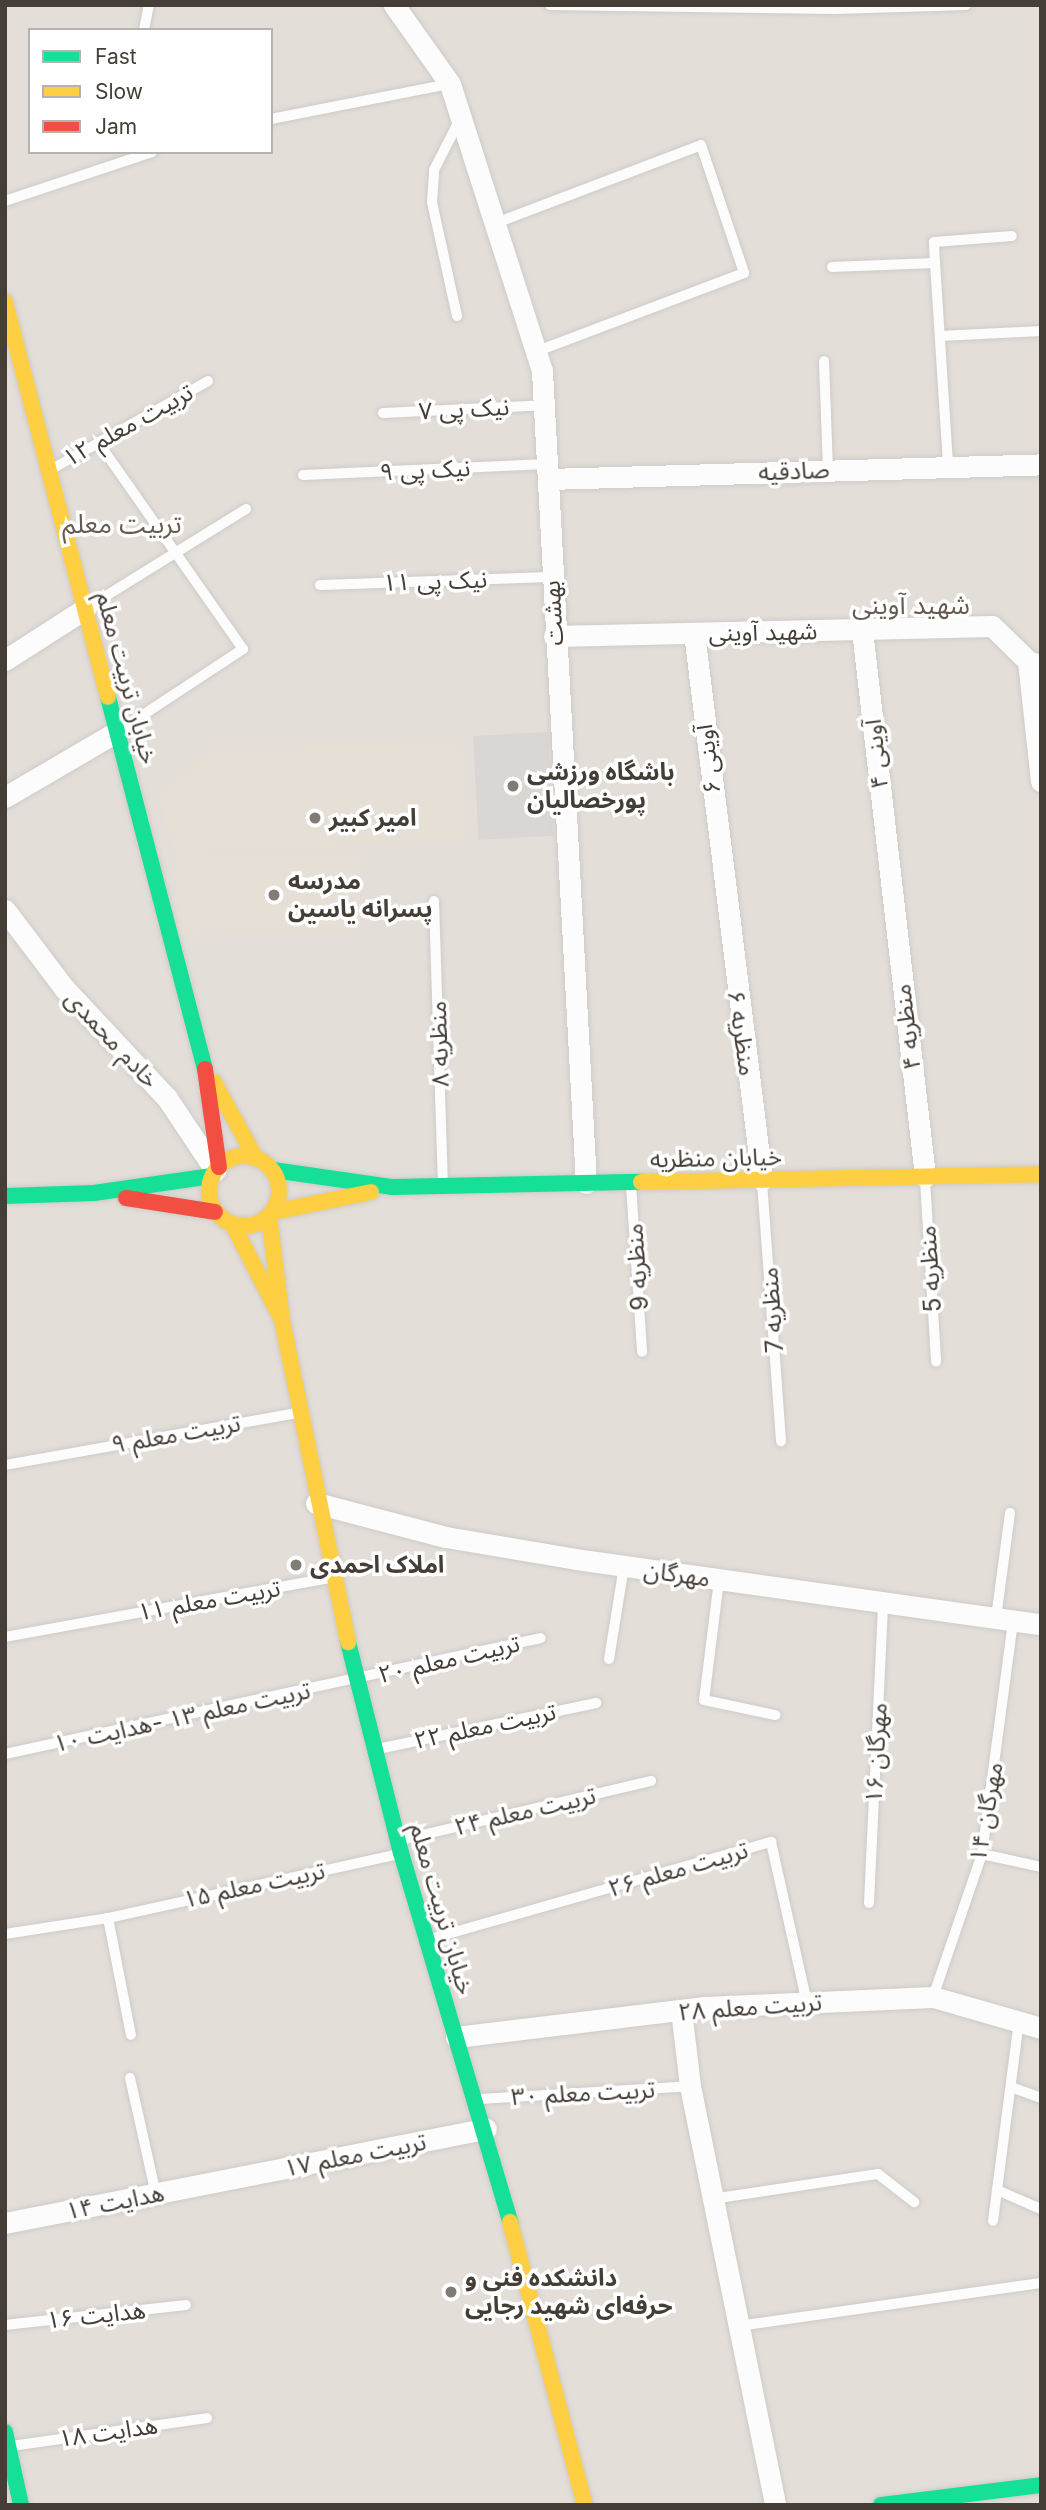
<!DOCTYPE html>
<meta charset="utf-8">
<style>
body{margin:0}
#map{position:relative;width:1046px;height:2510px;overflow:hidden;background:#f0edea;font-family:Inter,"Noto Sans Arabic",sans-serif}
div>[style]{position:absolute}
.residential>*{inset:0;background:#e3ded8}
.education>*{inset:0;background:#e6dfd6;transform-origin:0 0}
.building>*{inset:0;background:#d9d6d3;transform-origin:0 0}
.roads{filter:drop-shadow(0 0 2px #cecbc8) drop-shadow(0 0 2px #cecbc8)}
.lane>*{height:10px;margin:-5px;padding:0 5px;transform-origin:5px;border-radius:5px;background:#fdfcfc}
.street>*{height:21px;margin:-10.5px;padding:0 10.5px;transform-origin:10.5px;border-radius:10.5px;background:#fdfcfc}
.fast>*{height:16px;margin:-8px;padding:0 8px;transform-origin:8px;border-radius:8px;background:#16e098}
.slow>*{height:16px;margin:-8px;padding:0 8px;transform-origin:8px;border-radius:8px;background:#ffcf43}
.slow>.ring{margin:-8px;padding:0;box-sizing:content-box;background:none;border:16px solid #ffcf43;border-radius:50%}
.jam>*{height:16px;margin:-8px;padding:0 8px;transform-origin:8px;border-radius:8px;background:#f24e42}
.dots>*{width:19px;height:19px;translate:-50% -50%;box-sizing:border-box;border:4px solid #fff;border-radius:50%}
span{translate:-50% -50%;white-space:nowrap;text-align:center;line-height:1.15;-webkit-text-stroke:7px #fff;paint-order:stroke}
.street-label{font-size:24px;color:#453e37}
.poi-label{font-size:24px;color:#453e37;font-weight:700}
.left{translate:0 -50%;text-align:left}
.neighbourhood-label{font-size:26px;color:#675b4f}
.frame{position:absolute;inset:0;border:7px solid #453e37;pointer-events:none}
.legend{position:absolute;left:28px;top:28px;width:245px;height:126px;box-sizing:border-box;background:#fff;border:2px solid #b5b2af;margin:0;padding:9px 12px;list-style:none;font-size:21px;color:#453e37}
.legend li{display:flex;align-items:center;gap:14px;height:35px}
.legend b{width:35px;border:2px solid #b5b2af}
</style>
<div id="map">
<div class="residential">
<div style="clip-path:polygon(evenodd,5px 5px,1041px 5px,1041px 2505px,5px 2505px,5px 5px,30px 30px,271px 30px,271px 152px,30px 152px,30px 30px)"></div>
</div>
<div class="education">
<div style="clip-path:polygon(462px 737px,466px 841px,175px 854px,157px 794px,213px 750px)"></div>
<div style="left:359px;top:851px;width:81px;height:183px;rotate:89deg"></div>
</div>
<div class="building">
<div style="left:548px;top:732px;width:104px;height:75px;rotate:87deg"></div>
</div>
<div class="roads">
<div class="lane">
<div style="left:550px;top:5px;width:285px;rotate:0.8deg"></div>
<div style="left:835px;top:9px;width:131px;rotate:-1.7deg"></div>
<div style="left:144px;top:30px;width:25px;rotate:-79deg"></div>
<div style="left:271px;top:119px;width:182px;rotate:-11.1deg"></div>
<div style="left:5px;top:201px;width:155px;rotate:-18.4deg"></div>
<div style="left:496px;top:223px;width:219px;rotate:-20.8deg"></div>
<div style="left:701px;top:145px;width:135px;rotate:71.4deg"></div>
<div style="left:744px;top:273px;width:220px;rotate:159.3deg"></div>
<div style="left:935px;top:263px;width:21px;rotate:-93deg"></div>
<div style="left:934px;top:242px;width:78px;rotate:-4.4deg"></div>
<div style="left:832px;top:267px;width:103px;rotate:-2.2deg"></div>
<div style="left:935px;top:263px;width:203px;rotate:86.3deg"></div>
<div style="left:457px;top:316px;width:117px;rotate:-102.4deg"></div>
<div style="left:432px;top:202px;width:32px;rotate:-86deg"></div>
<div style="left:434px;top:170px;width:57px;rotate:-63deg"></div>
<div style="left:940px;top:336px;width:101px;rotate:-2.8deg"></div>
<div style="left:824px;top:361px;width:109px;rotate:87.9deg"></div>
<div style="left:383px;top:413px;width:161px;rotate:-2.8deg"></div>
<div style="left:98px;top:442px;width:253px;rotate:55deg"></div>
<div style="left:243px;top:649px;width:147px;rotate:146.6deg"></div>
<div style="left:52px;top:469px;width:179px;rotate:-29.4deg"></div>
<div style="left:303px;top:475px;width:244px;rotate:-2.6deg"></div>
<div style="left:320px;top:585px;width:231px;rotate:-2deg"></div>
<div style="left:88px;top:607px;width:186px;rotate:-31.8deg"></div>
<div style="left:434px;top:901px;width:283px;rotate:88.2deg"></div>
<div style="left:925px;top:1180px;width:182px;rotate:86.5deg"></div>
<div style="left:762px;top:1182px;width:260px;rotate:85.8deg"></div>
<div style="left:631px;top:1185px;width:167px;rotate:86.2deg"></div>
<div style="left:5px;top:1465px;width:296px;rotate:-10.1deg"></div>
<div style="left:719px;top:1580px;width:121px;rotate:97.1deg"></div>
<div style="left:704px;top:1700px;width:73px;rotate:11.9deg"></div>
<div style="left:996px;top:1618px;width:106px;rotate:-82.4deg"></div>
<div style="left:5px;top:1637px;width:329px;rotate:-10.3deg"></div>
<div style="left:609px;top:1659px;width:94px;rotate:-80.8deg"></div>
<div style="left:378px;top:1749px;width:223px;rotate:-11.9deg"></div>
<div style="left:5px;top:1754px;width:548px;rotate:-12.21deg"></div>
<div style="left:401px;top:1840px;width:257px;rotate:-13.3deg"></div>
<div style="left:982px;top:1854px;width:60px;rotate:12.4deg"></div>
<div style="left:869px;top:1903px;width:300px;rotate:-87.3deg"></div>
<div style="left:108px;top:1918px;width:119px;rotate:78.9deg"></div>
<div style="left:5px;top:1934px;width:104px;rotate:-8.8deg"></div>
<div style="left:108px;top:1918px;width:297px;rotate:-12.4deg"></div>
<div style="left:430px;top:1939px;width:355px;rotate:-15.9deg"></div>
<div style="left:771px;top:1842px;width:165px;rotate:77.4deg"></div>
<div style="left:933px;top:1997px;width:151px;rotate:-71.1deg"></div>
<div style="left:982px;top:1854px;width:235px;rotate:-82.4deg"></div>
<div style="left:130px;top:2078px;width:119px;rotate:77.4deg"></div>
<div style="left:1011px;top:2087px;width:32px;rotate:20deg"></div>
<div style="left:480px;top:2099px;width:210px;rotate:-3.5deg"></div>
<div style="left:997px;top:2190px;width:48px;rotate:23.4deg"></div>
<div style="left:712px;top:2199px;width:168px;rotate:-8.6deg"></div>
<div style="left:878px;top:2174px;width:46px;rotate:37.9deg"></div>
<div style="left:993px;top:2221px;width:201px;rotate:-82.6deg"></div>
<div style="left:5px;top:2325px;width:182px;rotate:-6.3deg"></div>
<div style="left:738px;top:2326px;width:306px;rotate:-8.1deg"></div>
<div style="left:11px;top:2446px;width:198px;rotate:-8.1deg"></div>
</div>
<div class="street">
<div style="left:394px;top:5px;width:97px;rotate:54.7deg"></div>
<div style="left:450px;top:84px;width:301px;rotate:72.2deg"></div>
<div style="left:542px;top:371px;width:813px;rotate:86.9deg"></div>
<div style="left:548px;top:479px;width:493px;rotate:-1.7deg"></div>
<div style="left:862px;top:630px;width:550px;rotate:83.42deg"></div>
<div style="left:694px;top:633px;width:551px;rotate:82.91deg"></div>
<div style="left:554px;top:636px;width:438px;rotate:-1.3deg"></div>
<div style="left:992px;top:626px;width:50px;rotate:44.2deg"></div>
<div style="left:1028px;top:661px;width:14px;rotate:21deg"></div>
<div style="left:5px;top:660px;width:96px;rotate:-32.7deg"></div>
<div style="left:1028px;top:661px;width:121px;rotate:83.8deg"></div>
<div style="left:5px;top:797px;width:131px;rotate:-30.3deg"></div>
<div style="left:5px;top:910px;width:98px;rotate:52.9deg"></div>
<div style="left:64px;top:988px;width:151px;rotate:46.9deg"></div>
<div style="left:167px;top:1098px;width:87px;rotate:56.3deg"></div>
<div style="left:316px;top:1503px;width:134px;rotate:14.7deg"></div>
<div style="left:446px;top:1537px;width:132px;rotate:9.6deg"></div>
<div style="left:576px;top:1559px;width:470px;rotate:8deg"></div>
<div style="left:681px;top:2010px;width:77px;rotate:83.2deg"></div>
<div style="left:690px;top:2086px;width:428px;rotate:78.5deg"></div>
<div style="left:456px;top:2037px;width:251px;rotate:-6.9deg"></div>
<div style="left:705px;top:2007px;width:228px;rotate:-2.5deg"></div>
<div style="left:933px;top:1997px;width:112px;rotate:16deg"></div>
<div style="left:5px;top:2223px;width:490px;rotate:-11.1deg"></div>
</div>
<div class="fast">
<div style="left:108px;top:697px;width:384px;rotate:75.4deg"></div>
<div style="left:273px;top:1170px;width:121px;rotate:8.1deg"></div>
<div style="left:393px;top:1187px;width:248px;rotate:-1.2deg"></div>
<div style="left:5px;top:1196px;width:89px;rotate:-1.9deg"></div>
<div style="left:94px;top:1193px;width:119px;rotate:-8.2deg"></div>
<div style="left:348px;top:1642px;width:218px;rotate:75.9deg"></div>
<div style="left:401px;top:1853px;width:385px;rotate:73.5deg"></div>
<div style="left:5px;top:2432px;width:75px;rotate:77.6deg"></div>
<div style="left:881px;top:2505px;width:161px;rotate:-7.1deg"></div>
</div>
<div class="slow">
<div style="left:5px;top:302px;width:408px;rotate:75.4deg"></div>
<div style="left:214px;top:1082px;width:85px;rotate:61.3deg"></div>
<div class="ring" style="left:209px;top:1156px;width:54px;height:54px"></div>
<div style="left:641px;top:1182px;width:400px;rotate:-1.1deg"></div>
<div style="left:273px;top:1212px;width:100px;rotate:-11.5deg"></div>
<div style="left:233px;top:1225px;width:107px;rotate:62.7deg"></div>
<div style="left:282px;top:1320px;width:105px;rotate:-97.1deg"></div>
<div style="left:282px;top:1320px;width:329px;rotate:78.4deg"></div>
<div style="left:510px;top:2222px;width:293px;rotate:75.2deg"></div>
</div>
<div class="jam">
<div style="left:205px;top:1069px;width:99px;rotate:81.9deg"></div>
<div style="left:126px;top:1198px;width:90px;rotate:8.9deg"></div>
</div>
</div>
<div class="dots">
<div style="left:513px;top:786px;background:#817b76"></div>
<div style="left:315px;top:818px;background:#817b76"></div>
<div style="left:274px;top:895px;background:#817b76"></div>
<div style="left:296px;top:1565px;background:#817b76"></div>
<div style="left:451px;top:2292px;background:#817b76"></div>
</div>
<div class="street-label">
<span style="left:464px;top:409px;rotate:-3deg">نیک پی ۷</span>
<span style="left:128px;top:425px;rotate:-29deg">تربیت معلم ۱۲</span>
<span style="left:425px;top:470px;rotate:-3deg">نیک پی ۹</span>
<span style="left:794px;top:471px;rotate:-2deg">صادقیه</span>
<span style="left:435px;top:581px;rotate:-2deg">نیک پی ۱۱</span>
<span style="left:553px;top:613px;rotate:-93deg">بهشت</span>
<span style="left:763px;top:632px;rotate:-1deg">شهید آوینی</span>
<span style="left:127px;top:678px;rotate:75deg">خیابان تربیت معلم</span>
<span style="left:876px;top:754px;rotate:-96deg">آوینی ۴</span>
<span style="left:708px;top:759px;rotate:-97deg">آوینی ۶</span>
<span style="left:907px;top:1027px;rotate:-97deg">منظریه ۴</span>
<span style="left:742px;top:1033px;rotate:82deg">منظریه ۶</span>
<span style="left:112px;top:1039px;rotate:47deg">خادم محمدی</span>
<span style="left:439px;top:1044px;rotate:-92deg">منظریه ۸</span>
<span style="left:716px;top:1158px;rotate:-1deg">خیابان منظریه</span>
<span style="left:637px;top:1267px;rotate:-94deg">منظریه 9</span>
<span style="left:930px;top:1269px;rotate:-94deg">منظریه 5</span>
<span style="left:772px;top:1310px;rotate:-94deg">منظریه 7</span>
<span style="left:176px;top:1434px;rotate:-10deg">تربیت معلم ۹</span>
<span style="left:677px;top:1574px;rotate:8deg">مهرگان</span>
<span style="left:209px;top:1600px;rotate:-10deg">تربیت معلم ۱۱</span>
<span style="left:449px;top:1659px;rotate:-13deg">تربیت معلم ۲۰</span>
<span style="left:182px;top:1717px;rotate:-12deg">تربیت معلم ۱۳ -هدایت ۱۰</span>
<span style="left:485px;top:1726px;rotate:-12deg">تربیت معلم ۲۲</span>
<span style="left:876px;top:1753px;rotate:-87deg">مهرگان ۱۶</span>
<span style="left:525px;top:1811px;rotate:-13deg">تربیت معلم ۲۴</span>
<span style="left:986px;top:1812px;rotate:-80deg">مهرگان ۱۴</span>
<span style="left:678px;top:1869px;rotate:-16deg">تربیت معلم ۲۶</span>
<span style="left:254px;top:1885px;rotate:-12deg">تربیت معلم ۱۵</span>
<span style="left:442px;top:1909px;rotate:74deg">خیابان تربیت معلم</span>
<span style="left:750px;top:2007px;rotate:-4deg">تربیت معلم ۲۸</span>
<span style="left:583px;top:2093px;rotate:-3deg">تربیت معلم ۳۰</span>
<span style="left:355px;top:2155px;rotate:-11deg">تربیت معلم ۱۷</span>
<span style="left:115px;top:2202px;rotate:-11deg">هدایت ۱۴</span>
<span style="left:96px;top:2315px;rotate:-6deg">هدایت ۱۶</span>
<span style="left:108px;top:2432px;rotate:-8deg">هدایت ۱۸</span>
</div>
<div class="poi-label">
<span class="left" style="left:527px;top:786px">باشگاه ورزشی<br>پورخصالیان</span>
<span class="left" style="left:329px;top:818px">امیر کبیر</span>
<span class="left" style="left:288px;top:895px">مدرسه<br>پسرانه یاسین</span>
<span class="left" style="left:310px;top:1565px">املاک احمدی</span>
<span class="left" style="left:465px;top:2292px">دانشکده فنی و<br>حرفه‌ای شهید رجایی</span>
</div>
<div class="neighbourhood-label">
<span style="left:122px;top:524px">تربیت معلم</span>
<span style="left:911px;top:605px">شهید آوینی</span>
</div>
<div class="frame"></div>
<ul class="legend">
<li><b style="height:9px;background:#16e098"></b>Fast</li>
<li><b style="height:9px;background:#ffcf43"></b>Slow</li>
<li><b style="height:9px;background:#f24e42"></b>Jam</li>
</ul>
</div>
